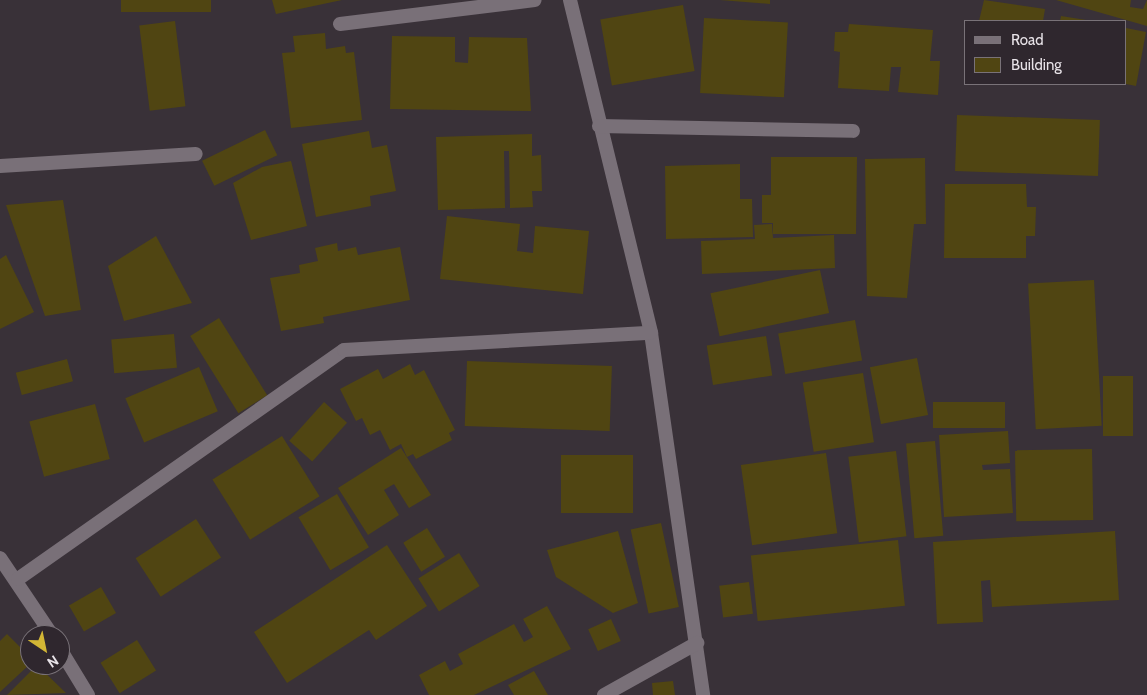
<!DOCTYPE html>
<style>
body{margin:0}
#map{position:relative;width:1147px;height:695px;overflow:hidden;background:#393138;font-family:Cabin,sans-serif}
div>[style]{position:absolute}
.building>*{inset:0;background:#504512;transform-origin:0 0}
.minor>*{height:14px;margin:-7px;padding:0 7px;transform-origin:7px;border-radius:7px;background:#797078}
span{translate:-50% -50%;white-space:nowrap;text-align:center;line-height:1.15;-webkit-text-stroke:4.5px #2f272e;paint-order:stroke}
.legend{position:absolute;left:964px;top:20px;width:162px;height:65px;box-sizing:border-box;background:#2f272e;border:1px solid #797278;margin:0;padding:6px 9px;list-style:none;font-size:15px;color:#e8e3e8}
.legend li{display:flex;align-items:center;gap:10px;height:25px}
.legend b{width:25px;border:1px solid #797278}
.north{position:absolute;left:20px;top:625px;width:50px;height:50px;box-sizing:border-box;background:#2f272e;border:1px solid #797278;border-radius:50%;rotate:146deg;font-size:14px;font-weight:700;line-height:20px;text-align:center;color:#e8e3e8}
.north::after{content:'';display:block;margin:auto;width:18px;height:22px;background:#d2b635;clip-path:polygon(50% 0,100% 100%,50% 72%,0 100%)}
</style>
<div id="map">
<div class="building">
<div style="left:121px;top:0;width:90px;height:12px"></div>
<div style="clip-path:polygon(272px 0,342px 0,276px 14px)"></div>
<div style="clip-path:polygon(720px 0,770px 0,770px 4px)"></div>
<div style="clip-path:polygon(984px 0,1045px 9px,1043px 21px,979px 21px)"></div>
<div style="clip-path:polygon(1056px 0,1131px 0,1130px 7px,1143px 9px,1147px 0,1147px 26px)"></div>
<div style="left:683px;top:5px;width:67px;height:84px;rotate:80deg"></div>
<div style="clip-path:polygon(1061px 16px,1086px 20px,1086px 21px,1060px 21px)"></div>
<div style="left:704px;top:18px;width:84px;height:75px;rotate:3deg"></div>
<div style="left:175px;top:21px;width:86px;height:36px;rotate:83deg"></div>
<div style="clip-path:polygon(849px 24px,933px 30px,930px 61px,940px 61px,938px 95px,898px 92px,901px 67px,891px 67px,889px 91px,838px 88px,840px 52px,834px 51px,835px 32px,848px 32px)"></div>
<div style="clip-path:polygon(1126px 28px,1146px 32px,1136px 86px,1126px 84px)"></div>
<div style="clip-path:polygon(325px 33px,326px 49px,345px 46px,346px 53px,354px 52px,362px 120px,291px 128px,282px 53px,295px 52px,293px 36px)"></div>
<div style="clip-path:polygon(392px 36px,455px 37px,455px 62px,468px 63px,469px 37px,527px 38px,531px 111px,390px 109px)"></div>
<div style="left:957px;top:115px;width:143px;height:56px;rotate:2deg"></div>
<div style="left:265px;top:130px;width:28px;height:70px;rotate:64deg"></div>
<div style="clip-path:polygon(369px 131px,372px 148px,387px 145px,396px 191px,370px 196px,371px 206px,316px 217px,302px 144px)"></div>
<div style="clip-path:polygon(532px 134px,532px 156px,541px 155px,542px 191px,532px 191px,533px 207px,510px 208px,509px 151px,504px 151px,505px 208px,438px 210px,436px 137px)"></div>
<div style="clip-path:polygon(771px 157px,857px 157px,856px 234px,773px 234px,773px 223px,762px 223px,762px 195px,771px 195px)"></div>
<div style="clip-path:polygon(925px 158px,926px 224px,914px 224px,907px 298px,867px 296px,865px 159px)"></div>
<div style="clip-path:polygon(291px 161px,307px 226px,251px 240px,233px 183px,262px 167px)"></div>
<div style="clip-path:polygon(740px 164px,740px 199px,752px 199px,753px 237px,666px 239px,665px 166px)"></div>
<div style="clip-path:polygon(945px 184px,1026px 184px,1027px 207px,1036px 207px,1035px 236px,1026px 236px,1026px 258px,944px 258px)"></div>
<div style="clip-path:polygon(63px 200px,81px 310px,45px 316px,6px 205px)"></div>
<div style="clip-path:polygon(447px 216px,520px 224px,517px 251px,533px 253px,535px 226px,589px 231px,583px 294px,440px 279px)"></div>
<div style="clip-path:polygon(772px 224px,773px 238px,834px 235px,835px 268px,702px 274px,701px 241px,755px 239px,754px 225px)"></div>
<div style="clip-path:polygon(156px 236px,192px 303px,124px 321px,108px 266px)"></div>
<div style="clip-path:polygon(337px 243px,338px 251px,356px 247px,358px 255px,400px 247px,410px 300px,323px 317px,324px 323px,281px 331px,270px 278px,300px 273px,299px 265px,318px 261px,315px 248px)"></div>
<div style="clip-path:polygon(6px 255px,34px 312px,0 329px,0 259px)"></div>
<div style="left:820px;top:270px;width:44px;height:112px;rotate:78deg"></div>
<div style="left:1094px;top:280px;width:146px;height:66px;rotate:87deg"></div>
<div style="left:219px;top:318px;width:91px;height:34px;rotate:58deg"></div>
<div style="left:855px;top:320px;width:41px;height:78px;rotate:80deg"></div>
<div style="left:174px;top:334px;width:34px;height:63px;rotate:85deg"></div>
<div style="left:766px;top:336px;width:40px;height:60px;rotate:81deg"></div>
<div style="left:917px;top:358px;width:58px;height:48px;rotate:79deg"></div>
<div style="left:67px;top:359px;width:23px;height:53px;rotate:75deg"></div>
<div style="left:467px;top:361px;width:145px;height:65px;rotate:2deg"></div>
<div style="clip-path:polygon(410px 364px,415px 375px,424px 370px,455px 430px,449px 433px,452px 440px,416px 459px,413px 454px,407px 457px,401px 444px,390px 450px,380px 430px,370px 435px,362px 418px,356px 421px,340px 389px,378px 369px,383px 379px)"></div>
<div style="left:199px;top:367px;width:48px;height:80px;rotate:67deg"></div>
<div style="left:863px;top:373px;width:70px;height:61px;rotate:81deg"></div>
<div style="left:1103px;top:376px;width:30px;height:60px"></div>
<div style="left:324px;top:402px;width:31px;height:52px;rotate:42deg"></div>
<div style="left:1005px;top:402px;width:26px;height:72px;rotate:90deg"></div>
<div style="left:95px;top:404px;width:57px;height:68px;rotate:75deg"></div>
<div style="clip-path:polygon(1008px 431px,1010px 463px,982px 465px,983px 470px,1010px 469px,1013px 513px,944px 517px,939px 435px)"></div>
<div style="left:282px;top:436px;width:71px;height:82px;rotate:58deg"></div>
<div style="left:935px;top:441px;width:95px;height:29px;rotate:85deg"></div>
<div style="clip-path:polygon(401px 448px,431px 495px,409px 508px,394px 484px,384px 490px,399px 515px,368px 535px,338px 488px)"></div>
<div style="left:1092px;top:449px;width:71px;height:77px;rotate:89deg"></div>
<div style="left:896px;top:451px;width:86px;height:48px;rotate:83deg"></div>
<div style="left:826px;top:453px;width:81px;height:86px;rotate:82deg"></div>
<div style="left:633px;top:455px;width:58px;height:72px;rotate:90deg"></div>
<div style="left:337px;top:494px;width:62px;height:45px;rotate:59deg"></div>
<div style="left:196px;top:519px;width:46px;height:72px;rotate:57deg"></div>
<div style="left:661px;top:523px;width:86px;height:31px;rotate:78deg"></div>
<div style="left:427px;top:528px;width:34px;height:28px;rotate:58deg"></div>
<div style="clip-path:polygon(618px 531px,638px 603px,613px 613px,556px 577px,547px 550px)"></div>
<div style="clip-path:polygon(1115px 531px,1119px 600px,992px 607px,990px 580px,981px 581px,983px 622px,937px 624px,933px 542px)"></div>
<div style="left:898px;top:540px;width:66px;height:148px;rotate:84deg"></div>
<div style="clip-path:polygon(387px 545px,427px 606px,376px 640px,369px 630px,287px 683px,254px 632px)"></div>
<div style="left:459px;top:553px;width:39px;height:48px;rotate:58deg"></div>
<div style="left:749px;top:582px;width:32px;height:30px;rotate:83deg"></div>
<div style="left:101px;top:587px;width:30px;height:37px;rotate:60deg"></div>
<div style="clip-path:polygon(547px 606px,571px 649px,474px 695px,429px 695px,419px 675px,445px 661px,450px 671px,463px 664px,458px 654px,514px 624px,524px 642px,533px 637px,523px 619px)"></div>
<div style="left:611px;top:619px;width:24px;height:25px;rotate:66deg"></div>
<div style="clip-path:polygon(7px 634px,30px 657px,30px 664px,0 692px,0 641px)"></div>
<div style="left:137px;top:640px;width:36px;height:43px;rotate:58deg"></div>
<div style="clip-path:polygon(37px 665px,66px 693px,7px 695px)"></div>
<div style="clip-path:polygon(534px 671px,548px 695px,514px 695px,508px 685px)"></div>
<div style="clip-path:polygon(673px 681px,675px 695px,653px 695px,652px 683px)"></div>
</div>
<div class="minor">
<div style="left:570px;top:0;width:343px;rotate:76.3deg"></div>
<div style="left:651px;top:333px;width:366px;rotate:81.8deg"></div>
<div style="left:340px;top:24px;width:196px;rotate:-7deg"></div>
<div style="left:599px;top:126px;width:254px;rotate:1.1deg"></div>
<div style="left:0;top:166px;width:196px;rotate:-3.5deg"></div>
<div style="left:0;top:558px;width:93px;rotate:56deg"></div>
<div style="left:18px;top:579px;width:398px;rotate:-35.1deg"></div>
<div style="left:344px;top:350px;width:307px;rotate:-3.2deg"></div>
<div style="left:60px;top:649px;width:54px;rotate:58.7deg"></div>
<div style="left:604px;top:695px;width:107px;rotate:-29.2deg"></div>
</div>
<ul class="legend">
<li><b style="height:6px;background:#797078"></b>Road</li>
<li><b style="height:14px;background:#504512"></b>Building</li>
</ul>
<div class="north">N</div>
</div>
